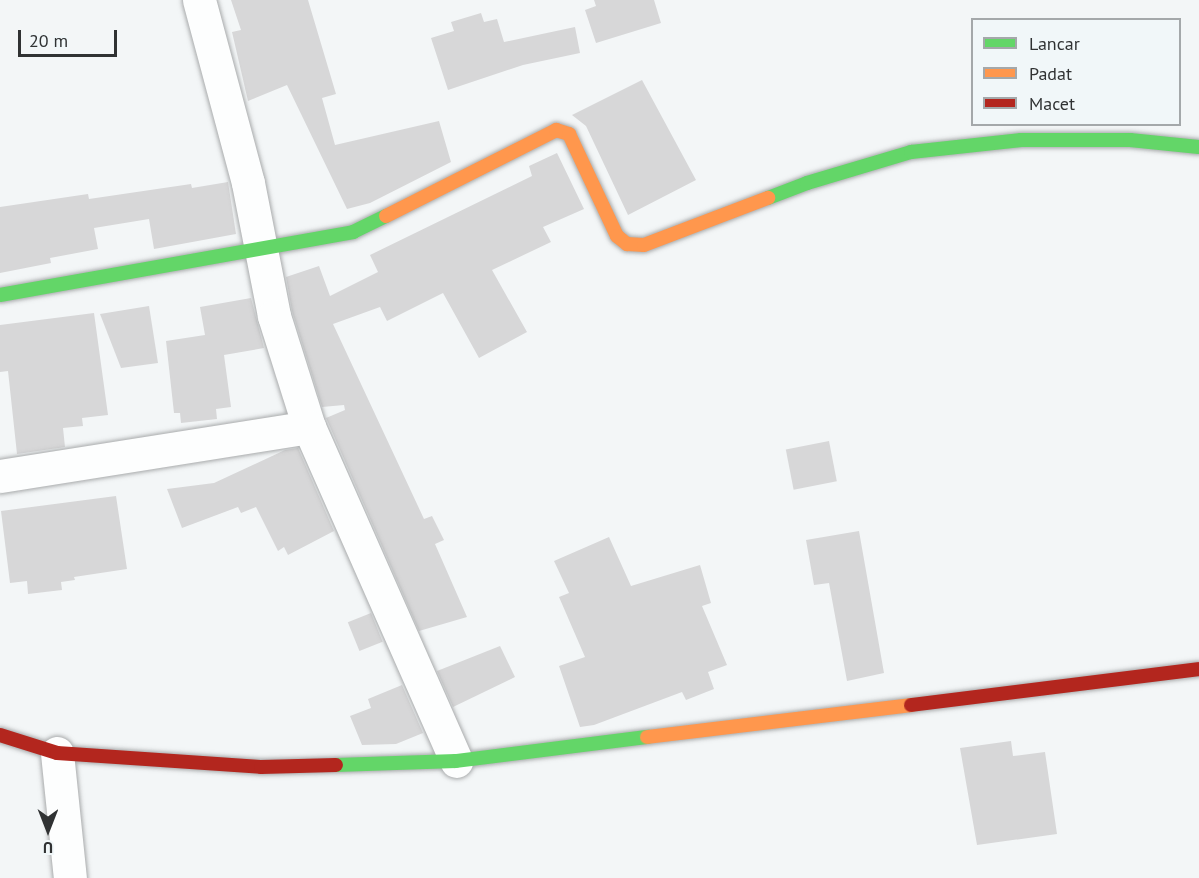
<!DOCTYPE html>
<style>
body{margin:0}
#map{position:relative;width:1199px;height:878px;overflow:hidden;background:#f3f6f7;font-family:"PT Sans",sans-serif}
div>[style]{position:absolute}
.building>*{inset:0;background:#d7d7d8;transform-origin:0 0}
.roads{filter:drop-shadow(0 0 2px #a9abac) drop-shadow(0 0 2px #a9abac)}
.street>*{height:33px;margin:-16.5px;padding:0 16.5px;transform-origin:16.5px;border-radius:16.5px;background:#fdfefe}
.fast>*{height:14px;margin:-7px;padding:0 7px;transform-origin:7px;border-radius:7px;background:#63d668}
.slow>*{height:14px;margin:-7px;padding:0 7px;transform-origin:7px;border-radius:7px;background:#ff974d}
.jam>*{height:14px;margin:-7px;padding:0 7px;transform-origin:7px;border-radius:7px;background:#b3261e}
span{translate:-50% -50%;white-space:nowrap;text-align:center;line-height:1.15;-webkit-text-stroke:4.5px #f1f7f9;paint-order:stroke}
.legend{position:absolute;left:971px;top:18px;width:210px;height:108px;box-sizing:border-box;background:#f1f7f9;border:2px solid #a4a8aa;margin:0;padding:8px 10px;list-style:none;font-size:18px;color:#303233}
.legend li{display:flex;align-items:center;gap:12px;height:30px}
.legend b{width:30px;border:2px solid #a4a8aa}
.north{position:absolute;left:18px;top:800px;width:60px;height:60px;-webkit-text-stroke:4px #f1f7f9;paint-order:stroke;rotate:180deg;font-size:16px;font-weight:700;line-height:24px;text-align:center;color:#303233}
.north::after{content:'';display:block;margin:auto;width:21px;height:27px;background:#303233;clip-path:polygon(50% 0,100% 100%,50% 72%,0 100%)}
.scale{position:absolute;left:18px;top:30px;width:99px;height:27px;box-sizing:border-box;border:3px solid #303233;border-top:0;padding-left:8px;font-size:18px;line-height:21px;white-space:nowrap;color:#303233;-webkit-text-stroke:4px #f1f7f9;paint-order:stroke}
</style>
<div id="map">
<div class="building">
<div style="clip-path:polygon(231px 0,308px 0,336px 94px,322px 98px,335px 145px,439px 121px,451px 162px,370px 203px,347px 209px,287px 85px,248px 101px,232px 32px,241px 30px)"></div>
<div style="clip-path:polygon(594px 0,654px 0,661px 23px,596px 43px,585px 10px,596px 6px)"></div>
<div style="clip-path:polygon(481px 13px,484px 22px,497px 19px,504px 42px,575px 27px,580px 53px,523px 65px,448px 90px,431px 38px,454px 31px,451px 22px)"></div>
<div style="clip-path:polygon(642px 80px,696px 180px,628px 215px,586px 126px,572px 115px)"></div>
<div style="clip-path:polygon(557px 153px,584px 209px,543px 227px,551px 242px,492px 270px,527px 332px,479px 358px,443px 293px,387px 321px,380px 307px,333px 324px,424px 519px,432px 516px,444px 540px,435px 544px,467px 617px,419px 631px,327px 420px,326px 418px,345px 410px,344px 405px,322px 407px,292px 311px,286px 277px,319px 266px,330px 296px,378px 272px,370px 255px,532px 176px,529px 166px)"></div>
<div style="clip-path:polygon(228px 182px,236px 234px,154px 249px,149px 219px,94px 228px,98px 249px,50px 258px,51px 263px,0 273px,0 207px,88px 194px,89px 199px,191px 184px,192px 188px)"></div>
<div style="clip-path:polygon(251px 298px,264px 348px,224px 355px,231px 407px,216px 409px,217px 419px,181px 423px,180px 413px,174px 413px,166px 341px,205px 335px,200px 307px)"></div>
<div style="clip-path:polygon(149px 306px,158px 363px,121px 368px,100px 314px)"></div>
<div style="clip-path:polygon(94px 313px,108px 415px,82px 418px,83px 426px,63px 428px,65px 447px,17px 454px,8px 371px,0 372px,0 325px)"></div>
<div style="left:829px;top:441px;width:41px;height:44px;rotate:79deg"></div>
<div style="clip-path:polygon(298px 448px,334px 531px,288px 555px,284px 547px,278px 551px,256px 507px,241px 513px,238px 507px,182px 528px,167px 489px,214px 483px,285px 450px)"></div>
<div style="clip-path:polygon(116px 496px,127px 569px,74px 577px,75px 580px,61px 582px,62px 590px,28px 594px,27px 581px,10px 583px,1px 511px)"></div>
<div style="clip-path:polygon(859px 531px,884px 673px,847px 681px,829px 583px,814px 585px,806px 540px)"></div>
<div style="clip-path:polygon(609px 537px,631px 586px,700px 565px,711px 603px,702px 606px,727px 665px,708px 672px,714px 689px,686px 700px,682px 692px,594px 725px,580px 727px,559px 666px,585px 657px,559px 597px,569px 593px,554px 561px)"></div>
<div style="left:371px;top:613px;width:31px;height:25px;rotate:68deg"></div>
<div style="clip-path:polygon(500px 646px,515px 677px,453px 707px,437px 671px)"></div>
<div style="clip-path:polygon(402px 685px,423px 733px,396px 744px,362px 745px,350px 716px,371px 708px,368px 699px)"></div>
<div style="clip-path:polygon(1011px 741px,1013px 756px,1045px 752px,1057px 834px,977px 845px,960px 748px)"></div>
</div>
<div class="roads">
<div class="street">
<div style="left:199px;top:0;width:189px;rotate:75deg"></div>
<div style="left:248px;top:183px;width:136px;rotate:78.9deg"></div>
<div style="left:274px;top:316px;width:116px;rotate:72.5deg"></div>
<div style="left:309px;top:427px;width:365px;rotate:66.2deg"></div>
<div style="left:0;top:476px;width:313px;rotate:-9deg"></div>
<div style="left:57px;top:753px;width:126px;rotate:84.1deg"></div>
</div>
<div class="fast">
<div style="left:768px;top:198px;width:42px;rotate:-21deg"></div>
<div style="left:807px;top:183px;width:109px;rotate:-16.6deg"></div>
<div style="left:911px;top:152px;width:111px;rotate:-6.2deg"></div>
<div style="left:1021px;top:140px;width:109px"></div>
<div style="left:1130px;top:140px;width:69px;rotate:5.8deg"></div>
<div style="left:0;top:295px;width:359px;rotate:-10.1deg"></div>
<div style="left:353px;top:232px;width:37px;rotate:-26deg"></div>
<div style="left:336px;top:765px;width:120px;rotate:-1.9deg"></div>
<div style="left:456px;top:761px;width:193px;rotate:-7.2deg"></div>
</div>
<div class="slow">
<div style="left:386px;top:216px;width:191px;rotate:-26.8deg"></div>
<div style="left:556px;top:130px;width:14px;rotate:17deg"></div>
<div style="left:569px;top:134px;width:113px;rotate:64.8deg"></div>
<div style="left:617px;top:236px;width:13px;rotate:39deg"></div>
<div style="left:627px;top:244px;width:17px;rotate:3deg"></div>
<div style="left:644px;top:245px;width:133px;rotate:-20.8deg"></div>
<div style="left:647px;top:737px;width:266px;rotate:-6.9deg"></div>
</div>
<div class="jam">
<div style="left:911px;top:705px;width:290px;rotate:-7.1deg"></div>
<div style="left:0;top:735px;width:60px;rotate:17.5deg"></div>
<div style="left:57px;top:753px;width:204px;rotate:3.9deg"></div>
<div style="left:261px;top:767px;width:75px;rotate:-1.5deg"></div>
</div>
</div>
<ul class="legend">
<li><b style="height:8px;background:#63d668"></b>Lancar</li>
<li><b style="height:8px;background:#ff974d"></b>Padat</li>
<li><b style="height:8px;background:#b3261e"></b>Macet</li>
</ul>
<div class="north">U</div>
<div class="scale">20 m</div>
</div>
